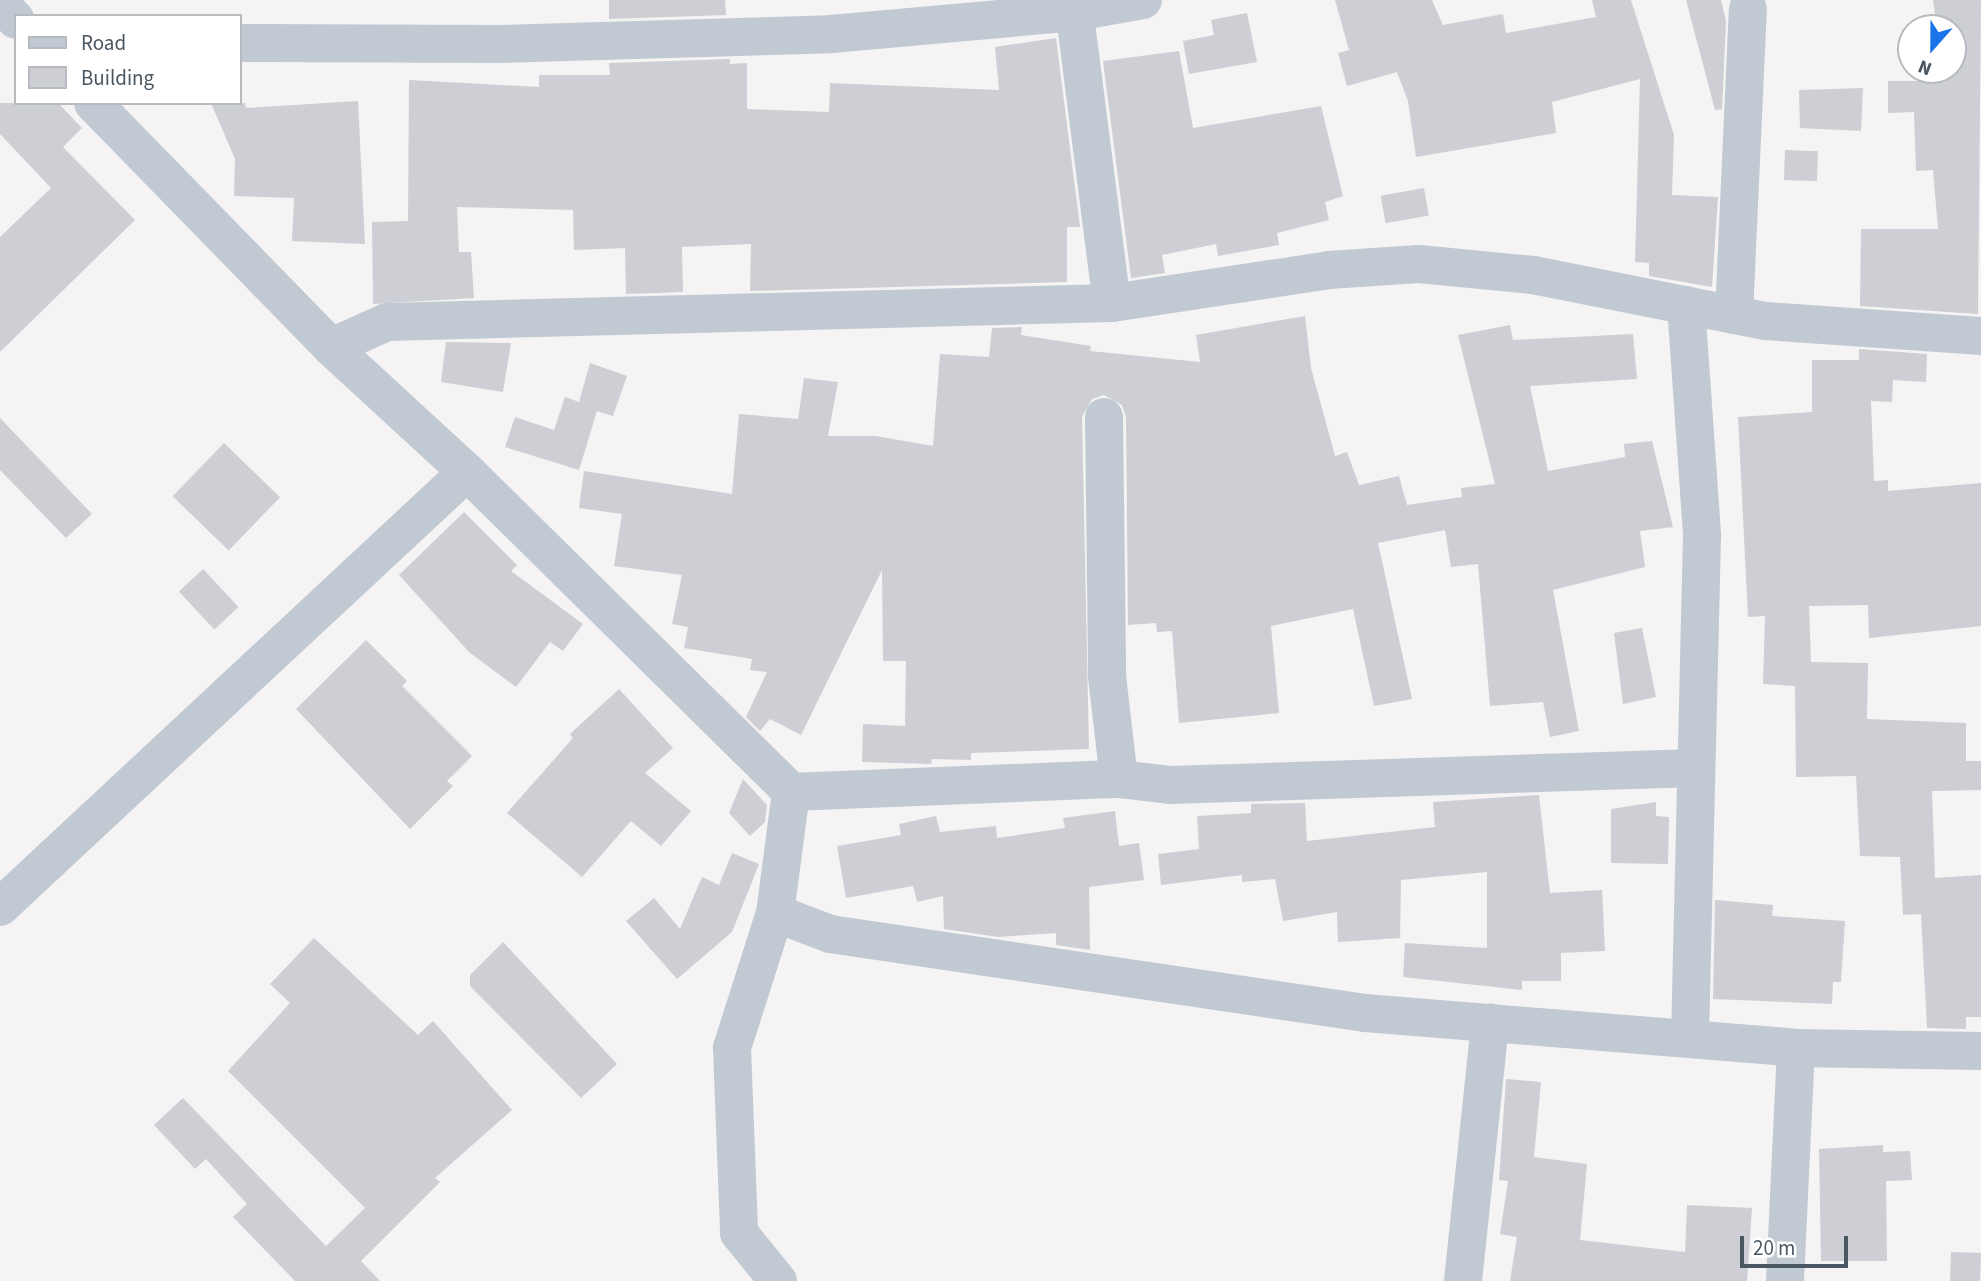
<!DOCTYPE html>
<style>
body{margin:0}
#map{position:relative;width:1981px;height:1281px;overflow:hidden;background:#f5f3f3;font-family:"Source Sans 3",sans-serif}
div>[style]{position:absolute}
.building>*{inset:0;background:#cdcfd5;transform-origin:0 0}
.minor>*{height:38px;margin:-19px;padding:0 19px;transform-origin:19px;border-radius:19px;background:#c1cad2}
span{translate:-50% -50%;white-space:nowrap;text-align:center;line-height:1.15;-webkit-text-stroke:5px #fff;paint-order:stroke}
.legend{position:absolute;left:14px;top:14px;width:228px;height:91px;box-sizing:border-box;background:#fff;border:2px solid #b7bbc0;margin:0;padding:9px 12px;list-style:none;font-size:21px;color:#4a5661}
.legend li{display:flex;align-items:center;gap:14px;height:35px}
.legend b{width:35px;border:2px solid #b7bbc0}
.north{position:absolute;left:1897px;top:14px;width:70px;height:70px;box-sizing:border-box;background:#fff;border:2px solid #b7bbc0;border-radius:50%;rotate:201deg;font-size:19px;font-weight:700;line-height:28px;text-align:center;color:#4a5661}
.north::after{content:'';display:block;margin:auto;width:24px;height:32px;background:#1a73e8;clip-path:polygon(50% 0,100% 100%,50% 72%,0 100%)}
.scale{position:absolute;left:1740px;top:1236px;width:108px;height:32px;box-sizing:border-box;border:4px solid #4a5661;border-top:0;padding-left:9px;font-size:21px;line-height:24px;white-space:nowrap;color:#4a5661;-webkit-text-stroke:5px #fff;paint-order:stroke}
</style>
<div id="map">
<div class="building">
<div style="clip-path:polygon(609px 0,725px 0,726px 15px,609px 19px)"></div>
<div style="clip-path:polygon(1335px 0,1432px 0,1443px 25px,1503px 14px,1506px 33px,1596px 17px,1592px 0,1631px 0,1674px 135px,1672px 195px,1718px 197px,1712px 287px,1649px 276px,1649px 263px,1635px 262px,1640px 79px,1552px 102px,1556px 133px,1416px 157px,1408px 101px,1397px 72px,1347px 86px,1338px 53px,1349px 50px)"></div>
<div style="clip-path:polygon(1686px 0,1721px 0,1726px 21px,1722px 109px,1715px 110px)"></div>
<div style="clip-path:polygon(1933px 0,1981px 0,1978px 314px,1860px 306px,1861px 229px,1938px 229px,1933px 170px,1916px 171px,1914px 112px,1888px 113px,1888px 81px,1945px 81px,1944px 70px,1953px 70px,1953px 28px,1937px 28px)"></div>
<div style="clip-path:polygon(1247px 13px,1257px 62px,1189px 74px,1183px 41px,1214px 35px,1211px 20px)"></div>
<div style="clip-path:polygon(1056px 38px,1080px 227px,1067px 227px,1067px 282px,750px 291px,751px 244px,682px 247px,683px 292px,626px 294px,625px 248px,574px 250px,573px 210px,457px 207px,459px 252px,471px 252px,474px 298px,373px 304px,372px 222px,408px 221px,409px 80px,539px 87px,539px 75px,610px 75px,609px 63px,730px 59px,730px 64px,747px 63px,747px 109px,829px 112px,830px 83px,999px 90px,995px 47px)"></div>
<div style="clip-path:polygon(1179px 51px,1193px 128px,1321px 106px,1343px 196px,1325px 202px,1329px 220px,1277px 233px,1279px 245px,1218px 256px,1216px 244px,1162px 255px,1165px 273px,1131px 278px,1103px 61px)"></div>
<div style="clip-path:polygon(1863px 88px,1861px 131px,1800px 128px,1799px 90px)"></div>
<div style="clip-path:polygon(358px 101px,365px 244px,292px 241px,294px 198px,234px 196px,235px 159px,211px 103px,245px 103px,246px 108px)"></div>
<div style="clip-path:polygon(0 103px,58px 103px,82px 128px,63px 147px,135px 220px,0 352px,0 237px,51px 188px,0 134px)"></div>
<div style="left:1785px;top:150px;width:33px;height:30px;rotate:2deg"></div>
<div style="left:1424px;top:188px;width:28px;height:44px;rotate:80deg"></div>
<div style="clip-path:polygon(1305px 316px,1311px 368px,1335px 456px,1347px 452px,1359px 485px,1399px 476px,1407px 505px,1462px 497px,1461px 488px,1495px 484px,1458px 335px,1510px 325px,1513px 340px,1633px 334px,1637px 379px,1530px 386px,1548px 471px,1625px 457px,1624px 444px,1652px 441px,1673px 527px,1640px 531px,1645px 567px,1553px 590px,1579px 731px,1550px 737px,1543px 702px,1490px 706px,1478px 564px,1451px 567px,1445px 530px,1378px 543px,1412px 699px,1374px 706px,1353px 609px,1271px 626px,1279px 713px,1179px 723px,1172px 631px,1157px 632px,1156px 623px,1128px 625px,1126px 417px,1122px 405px,1104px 395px,1092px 399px,1082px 417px,1089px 749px,971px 753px,971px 760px,932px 759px,931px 764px,862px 762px,863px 724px,905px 726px,906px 661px,883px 661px,882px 570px,801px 735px,770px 719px,760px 731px,746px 717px,767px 672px,750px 670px,752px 659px,684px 648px,688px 627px,672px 624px,682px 575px,614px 566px,622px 514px,579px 508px,584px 471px,732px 494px,739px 414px,798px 419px,804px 378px,838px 382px,828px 436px,876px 436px,933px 446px,940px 354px,989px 357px,992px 328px,1022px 327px,1021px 335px,1091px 346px,1090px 351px,1200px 362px,1196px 335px)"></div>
<div style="clip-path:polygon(446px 342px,511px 343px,503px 392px,441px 382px)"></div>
<div style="clip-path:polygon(1859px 349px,1927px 354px,1926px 382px,1893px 380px,1892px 402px,1871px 401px,1874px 481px,1888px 480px,1888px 491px,1981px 483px,1981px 626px,1869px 638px,1868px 605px,1809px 606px,1811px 662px,1868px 663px,1867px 719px,1966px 723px,1966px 761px,1981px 761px,1981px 790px,1932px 791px,1935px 878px,1981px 875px,1981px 1017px,1966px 1017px,1966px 1029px,1927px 1028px,1921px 914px,1903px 915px,1900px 857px,1860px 856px,1856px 776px,1796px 777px,1795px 686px,1763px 684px,1765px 616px,1748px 617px,1738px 417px,1812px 412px,1812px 360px,1859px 360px)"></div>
<div style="clip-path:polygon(590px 363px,627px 376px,613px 416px,597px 411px,579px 470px,505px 447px,515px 417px,554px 430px,565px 397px,579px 402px)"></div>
<div style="clip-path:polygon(0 418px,92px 514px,66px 538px,0 470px)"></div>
<div style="left:224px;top:443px;width:78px;height:74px;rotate:44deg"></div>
<div style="clip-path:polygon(464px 512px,517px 565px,511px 571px,583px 624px,563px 651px,550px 642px,516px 687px,469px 652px,399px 575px)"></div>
<div style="left:203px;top:569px;width:52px;height:33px;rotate:47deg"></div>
<div style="clip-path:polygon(1642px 628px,1656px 697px,1623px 704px,1614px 633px)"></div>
<div style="clip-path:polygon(366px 640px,407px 681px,402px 686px,472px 756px,447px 781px,453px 786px,410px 829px,296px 709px)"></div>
<div style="clip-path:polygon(619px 689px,673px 748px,645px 773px,691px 811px,661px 846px,631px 821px,582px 877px,507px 813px,573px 738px,570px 734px)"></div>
<div style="clip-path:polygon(743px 779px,767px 805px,765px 822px,750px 836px,729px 813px)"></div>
<div style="clip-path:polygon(1539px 795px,1550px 893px,1602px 890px,1605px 951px,1561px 953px,1561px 981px,1522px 981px,1522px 990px,1403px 977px,1405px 943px,1487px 948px,1487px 872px,1401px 880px,1400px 938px,1338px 942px,1337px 912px,1283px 921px,1275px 879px,1242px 882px,1242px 875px,1161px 885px,1158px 854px,1199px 849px,1197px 816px,1251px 813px,1251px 804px,1305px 803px,1307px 841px,1435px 827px,1433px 802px)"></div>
<div style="clip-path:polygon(1656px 802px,1656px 816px,1669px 817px,1668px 864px,1611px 863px,1611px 809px)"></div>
<div style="clip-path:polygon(1115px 811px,1119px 846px,1139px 843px,1144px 880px,1089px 887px,1090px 950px,1056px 945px,1056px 933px,998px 937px,944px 929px,943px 896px,917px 902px,913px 886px,846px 898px,837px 846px,901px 835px,899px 824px,936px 816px,940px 832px,996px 826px,997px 838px,1065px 828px,1063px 818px)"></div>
<div style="clip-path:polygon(732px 853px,759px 864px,732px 932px,677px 979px,626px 921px,654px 898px,680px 929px,702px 877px,719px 885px)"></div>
<div style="clip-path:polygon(1715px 900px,1773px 905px,1772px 916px,1845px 921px,1841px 982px,1833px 982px,1832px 1004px,1713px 999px)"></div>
<div style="clip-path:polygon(314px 938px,418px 1035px,433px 1021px,512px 1110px,435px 1178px,440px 1182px,361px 1261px,380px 1281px,295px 1281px,233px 1217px,247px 1204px,206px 1159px,195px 1169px,154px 1125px,183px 1098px,326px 1246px,365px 1208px,228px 1071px,290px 1003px,270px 984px)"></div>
<div style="clip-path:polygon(503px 942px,617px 1064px,581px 1098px,470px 986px,470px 975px)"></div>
<div style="clip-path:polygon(1506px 1079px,1541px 1082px,1534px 1157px,1587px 1164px,1580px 1240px,1685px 1252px,1687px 1205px,1752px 1208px,1747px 1281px,1510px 1281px,1517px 1237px,1500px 1234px,1508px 1181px,1499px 1180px)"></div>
<div style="clip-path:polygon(1883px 1145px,1883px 1152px,1910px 1151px,1912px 1180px,1886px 1181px,1887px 1261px,1821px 1261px,1819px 1149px)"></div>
<div style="left:1951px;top:1252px;width:30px;height:29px;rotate:2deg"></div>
</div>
<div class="minor">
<div style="left:1073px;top:0;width:305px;rotate:82.7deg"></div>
<div style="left:0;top:3px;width:23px;rotate:47deg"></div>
<div style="left:240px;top:43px;width:259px;rotate:0.2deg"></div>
<div style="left:499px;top:44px;width:332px;rotate:-1.7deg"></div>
<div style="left:831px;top:34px;width:246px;rotate:-5.1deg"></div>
<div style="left:1076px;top:12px;width:68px;rotate:-10.2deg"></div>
<div style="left:93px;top:103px;width:341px;rotate:45.7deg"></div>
<div style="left:331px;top:347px;width:185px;rotate:42.6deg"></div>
<div style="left:467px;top:472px;width:455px;rotate:44.6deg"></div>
<div style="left:791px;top:792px;width:122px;rotate:97.5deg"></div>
<div style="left:775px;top:913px;width:59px;rotate:20.9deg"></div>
<div style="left:830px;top:934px;width:541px;rotate:8.4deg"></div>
<div style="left:1365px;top:1013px;width:432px;rotate:4.6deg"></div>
<div style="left:1796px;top:1048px;width:185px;rotate:0.9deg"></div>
<div style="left:1686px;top:305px;width:232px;rotate:86deg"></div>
<div style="left:1702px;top:536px;width:501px;rotate:91.37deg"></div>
<div style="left:1734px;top:315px;width:306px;rotate:-87.4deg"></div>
<div style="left:331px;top:347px;width:61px;rotate:-24.1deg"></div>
<div style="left:387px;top:322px;width:725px;rotate:-1.5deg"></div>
<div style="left:1112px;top:303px;width:219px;rotate:-8.6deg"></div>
<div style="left:1329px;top:270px;width:90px;rotate:-3.8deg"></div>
<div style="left:1419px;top:264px;width:115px;rotate:5.5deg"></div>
<div style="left:1533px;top:275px;width:237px;rotate:11.2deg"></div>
<div style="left:1765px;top:321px;width:217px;rotate:4deg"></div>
<div style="left:1104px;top:417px;width:259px;rotate:89.3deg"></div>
<div style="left:1107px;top:676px;width:104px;rotate:83.4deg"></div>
<div style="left:791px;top:792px;width:328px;rotate:-2.3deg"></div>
<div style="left:1119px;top:779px;width:51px;rotate:6.7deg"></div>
<div style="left:1170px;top:785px;width:526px;rotate:-1.85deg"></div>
<div style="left:0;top:907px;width:638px;rotate:-42.97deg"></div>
<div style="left:775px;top:913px;width:142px;rotate:107.7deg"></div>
<div style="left:732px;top:1048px;width:185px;rotate:87.8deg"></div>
<div style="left:739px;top:1233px;width:62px;rotate:50.9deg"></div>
<div style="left:1463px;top:1281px;width:260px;rotate:-84deg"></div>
<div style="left:1785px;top:1281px;width:233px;rotate:-87.3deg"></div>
</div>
<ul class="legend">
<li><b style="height:9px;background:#c1cad2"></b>Road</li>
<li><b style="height:19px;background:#cdcfd5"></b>Building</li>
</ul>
<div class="north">N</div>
<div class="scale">20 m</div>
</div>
